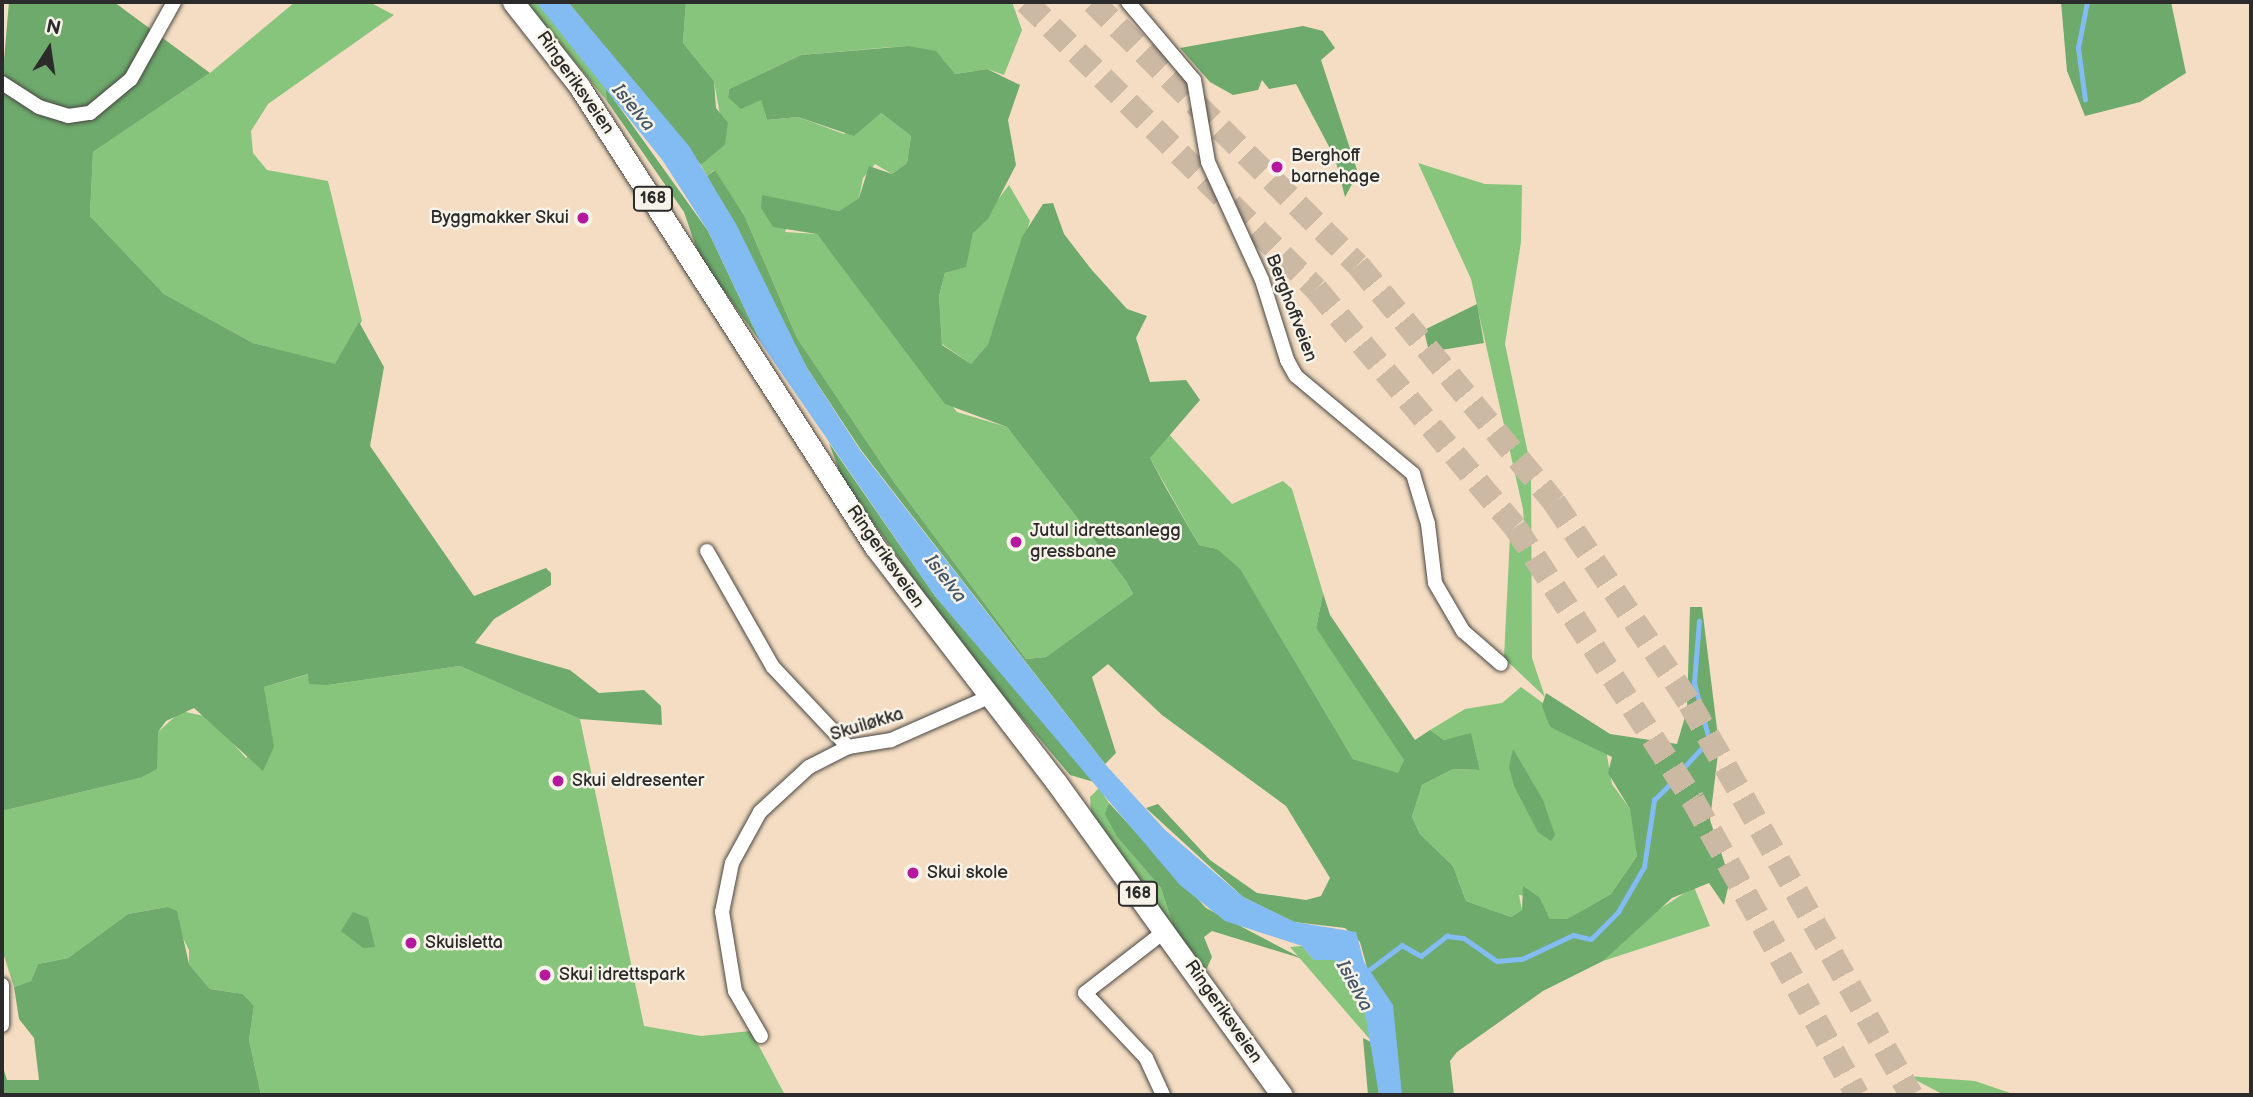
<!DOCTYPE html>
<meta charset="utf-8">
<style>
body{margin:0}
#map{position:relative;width:2253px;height:1097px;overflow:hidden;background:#f4ddc2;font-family:"Balsamiq Sans",sans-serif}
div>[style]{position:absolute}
.green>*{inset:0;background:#87c57c}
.forest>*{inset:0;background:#6daa6c}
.water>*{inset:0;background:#83bbf3}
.stream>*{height:4.5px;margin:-2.25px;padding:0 2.25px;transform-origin:2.25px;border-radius:2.25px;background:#83bbf3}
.motorway-tunnel>*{height:24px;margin-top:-12px;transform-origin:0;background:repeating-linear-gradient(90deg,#ccb9a4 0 24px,transparent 0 36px)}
.roads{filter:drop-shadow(0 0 2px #494642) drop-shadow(0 0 2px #494642)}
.minor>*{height:14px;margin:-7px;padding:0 7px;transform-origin:7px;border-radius:7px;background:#fff}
.primary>*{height:21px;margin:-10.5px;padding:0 10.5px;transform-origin:10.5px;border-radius:10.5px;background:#fff}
.dots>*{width:19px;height:19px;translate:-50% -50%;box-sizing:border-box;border:4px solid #f7f3e8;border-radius:50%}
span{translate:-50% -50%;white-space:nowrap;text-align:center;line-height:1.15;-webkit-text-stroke:5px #f7f3e8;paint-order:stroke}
.shield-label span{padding:2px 5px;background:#f7f3e8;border:2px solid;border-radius:5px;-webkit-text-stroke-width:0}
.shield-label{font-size:16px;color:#2b2b2b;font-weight:700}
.street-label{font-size:18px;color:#2b2b2b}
.poi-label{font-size:18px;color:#2b2b2b}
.left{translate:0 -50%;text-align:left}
.right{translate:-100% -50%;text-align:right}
.water-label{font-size:19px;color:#455667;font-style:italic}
.frame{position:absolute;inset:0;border:4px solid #2b2b2b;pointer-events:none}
.north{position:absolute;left:14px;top:14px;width:70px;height:70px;-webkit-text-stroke:5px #f7f3e8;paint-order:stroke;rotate:12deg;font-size:19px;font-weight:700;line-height:28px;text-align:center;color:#2b2b2b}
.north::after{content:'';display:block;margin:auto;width:24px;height:32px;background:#2b2b2b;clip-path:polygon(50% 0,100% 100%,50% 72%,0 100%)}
</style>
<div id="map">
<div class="green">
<div style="clip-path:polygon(295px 2px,369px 2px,394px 15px,268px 104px,251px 131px,253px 153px,267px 170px,328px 181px,362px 321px,335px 365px,253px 343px,164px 294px,90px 216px,93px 152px,210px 73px)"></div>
<div style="clip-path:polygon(526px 2px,536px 2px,549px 15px,605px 87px,607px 101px)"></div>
<div style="clip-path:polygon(686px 2px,1012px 2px,1022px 30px,1004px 75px,987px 69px,955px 74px,908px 46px,880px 48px,801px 55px,729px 89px,728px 97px,761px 99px,767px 120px,798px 117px,844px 134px,881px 113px,911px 136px,907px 163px,892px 174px,875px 164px,863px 178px,859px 198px,839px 211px,796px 203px,785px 232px,817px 234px,957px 412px,1007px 427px,1126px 581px,1133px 594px,1046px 657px,1026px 659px,894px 482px,797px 338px,745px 217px,714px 170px,707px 176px,701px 165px,725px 145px,714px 81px,683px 43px)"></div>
<div style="clip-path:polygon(1418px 163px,1485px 184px,1522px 185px,1521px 242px,1505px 344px,1531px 468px,1532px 658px,1545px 697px,1504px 658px,1510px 536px,1525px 535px,1523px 509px,1471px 279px)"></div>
<div style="clip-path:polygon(1009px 185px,1030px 221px,988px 344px,971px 364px,942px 344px,939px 296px,945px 273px,965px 267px,973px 232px)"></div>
<div style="clip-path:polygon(1167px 432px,1232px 504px,1283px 481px,1292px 489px,1323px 593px,1316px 628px,1399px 749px,1404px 760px,1398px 774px,1353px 759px,1254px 593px,1217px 549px,1199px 545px,1150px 458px)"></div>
<div style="clip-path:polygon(460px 666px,580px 719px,644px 1026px,701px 1036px,751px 1031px,785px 1095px,261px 1095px,249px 1040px,254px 1006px,243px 994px,210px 989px,189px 964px,189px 950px,167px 907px,128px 914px,68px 958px,38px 964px,31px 981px,14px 987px,2px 950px,2px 811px,140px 778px,158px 732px,181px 711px,209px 717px,246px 758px,269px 740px,264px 687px,309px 674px,328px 685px)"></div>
<div style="clip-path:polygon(1521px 687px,1543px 703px,1550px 727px,1606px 750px,1612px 784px,1630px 809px,1635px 831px,1637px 856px,1611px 894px,1567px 919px,1550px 919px,1540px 898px,1519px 895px,1522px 910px,1511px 917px,1466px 901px,1453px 866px,1420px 834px,1412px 817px,1422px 785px,1453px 769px,1480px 770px,1471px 734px,1444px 740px,1430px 730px,1465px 709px,1502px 703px)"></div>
<div style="clip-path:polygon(1099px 788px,1109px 803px,1106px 814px,1117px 837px,1161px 888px,1174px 928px,1091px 814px,1090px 797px)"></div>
<div style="clip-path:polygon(1694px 887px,1710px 926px,1603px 961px,1636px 924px)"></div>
<div style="clip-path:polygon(1302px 946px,1314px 960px,1335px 960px,1365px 1012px,1373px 1043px,1290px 947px)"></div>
<div style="clip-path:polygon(1908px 1076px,1975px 1081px,2016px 1095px,1944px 1095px)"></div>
</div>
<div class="forest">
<div style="clip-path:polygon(9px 2px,114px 2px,210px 73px,93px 152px,90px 216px,164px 294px,253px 343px,335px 364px,359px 322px,384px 367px,370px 446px,474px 596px,546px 568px,551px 573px,551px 585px,494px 619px,475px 643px,570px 670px,599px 693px,644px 690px,661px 706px,662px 725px,580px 719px,460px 666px,328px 685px,309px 684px,308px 674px,264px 687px,274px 747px,263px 771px,194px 708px,166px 721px,158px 732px,157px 769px,140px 778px,2px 811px,2px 83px)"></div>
<div style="clip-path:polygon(568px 2px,686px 2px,683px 43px,714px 81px,716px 108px,728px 123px,725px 145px,701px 165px)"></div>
<div style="clip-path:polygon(2061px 2px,2171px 2px,2186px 73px,2140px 102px,2085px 116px,2067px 71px)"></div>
<div style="clip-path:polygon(1303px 26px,1323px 31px,1335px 48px,1321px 60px,1358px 173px,1345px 197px,1335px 158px,1296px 84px,1269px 89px,1262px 80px,1258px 90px,1233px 95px,1210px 82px,1180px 48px)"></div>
<div style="clip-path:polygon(908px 46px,936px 51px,955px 74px,987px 69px,1020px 85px,1008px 120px,1016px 165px,988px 219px,973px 233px,966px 267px,945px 273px,939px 296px,942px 345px,971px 364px,988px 344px,1022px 237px,1043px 204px,1053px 203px,1064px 234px,1091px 269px,1127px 309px,1147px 316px,1136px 338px,1150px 382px,1186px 380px,1200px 400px,1150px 458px,1166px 488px,1199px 545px,1217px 549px,1240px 569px,1353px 759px,1398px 773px,1404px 760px,1316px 628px,1323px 593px,1330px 615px,1415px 740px,1430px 730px,1444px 740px,1471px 733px,1480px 770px,1453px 769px,1422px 785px,1412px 817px,1420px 834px,1453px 866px,1466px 901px,1511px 917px,1522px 910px,1523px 886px,1540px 898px,1550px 919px,1567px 919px,1611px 894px,1637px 856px,1630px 809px,1608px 773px,1612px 757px,1550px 727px,1542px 706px,1546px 693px,1610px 734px,1677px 744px,1687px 710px,1690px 607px,1702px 607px,1719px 745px,1710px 820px,1730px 879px,1724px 905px,1709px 883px,1672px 898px,1603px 961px,1543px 991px,1457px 1052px,1450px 1061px,1454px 1095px,1402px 1095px,1360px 942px,1345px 928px,1294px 922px,1243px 897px,1146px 808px,1158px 804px,1210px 860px,1257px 893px,1306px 900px,1321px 896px,1330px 878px,1286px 806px,1162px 715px,1108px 664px,1092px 677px,1116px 753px,1105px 764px,861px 450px,807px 368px,707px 176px,715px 170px,745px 217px,797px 338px,894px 482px,1026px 659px,1046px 657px,1133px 594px,1126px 581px,1007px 427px,945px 404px,817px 234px,773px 227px,761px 208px,762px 195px,839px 211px,859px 198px,869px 166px,892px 174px,907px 163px,911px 136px,881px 113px,854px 136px,798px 117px,767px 120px,761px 100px,741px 109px,728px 97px,729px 89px,801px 55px)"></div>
<div style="clip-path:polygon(605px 87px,708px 231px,761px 343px,699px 256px,684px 212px,607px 101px)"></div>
<div style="clip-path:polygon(1477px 304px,1484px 343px,1429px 352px,1424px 330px)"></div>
<div style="clip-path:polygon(829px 443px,935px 596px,1094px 782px,1070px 775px,968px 654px,843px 481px)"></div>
<div style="clip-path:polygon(1513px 749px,1543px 800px,1555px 835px,1551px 841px,1538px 832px,1514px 786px,1509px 767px)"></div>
<div style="clip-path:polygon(1109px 803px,1206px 908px,1303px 959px,1212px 931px,1204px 937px,1212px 957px,1206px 970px,1174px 928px,1161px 888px,1117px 837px,1105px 814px)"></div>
<div style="clip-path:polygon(167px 907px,177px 911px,189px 964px,210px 989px,243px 994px,254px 1006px,249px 1040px,261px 1095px,2px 1095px,2px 1064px,7px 1080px,39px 1080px,34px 1038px,19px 1019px,14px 987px,31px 981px,38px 964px,68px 958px,128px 914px)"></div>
<div style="clip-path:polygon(353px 912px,368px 918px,375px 947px,363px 948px,341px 931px)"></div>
<div style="clip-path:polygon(1363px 1038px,1373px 1043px,1379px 1095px,1368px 1095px)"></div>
</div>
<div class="water">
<div style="clip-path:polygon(536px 2px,568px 2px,689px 146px,736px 224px,807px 368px,860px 450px,1105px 764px,1165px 830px,1243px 897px,1295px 922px,1356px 932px,1364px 962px,1393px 1005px,1402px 1095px,1379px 1095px,1365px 1012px,1335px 960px,1314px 960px,1302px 946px,1225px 921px,1180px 885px,935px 596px,761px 343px,708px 231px,663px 161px)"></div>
</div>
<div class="stream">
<div style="left:2085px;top:100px;width:52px;rotate:-97.7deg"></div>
<div style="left:2078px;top:48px;width:47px;rotate:-78.9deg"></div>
<div style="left:1686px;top:765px;width:34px;rotate:-47deg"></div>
<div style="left:1709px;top:740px;width:59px;rotate:-104.7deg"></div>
<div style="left:1694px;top:683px;width:62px;rotate:-85.4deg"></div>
<div style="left:1365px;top:973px;width:46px;rotate:-37.1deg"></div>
<div style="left:1402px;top:945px;width:22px;rotate:30deg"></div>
<div style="left:1421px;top:956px;width:33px;rotate:-38deg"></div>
<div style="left:1447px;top:936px;width:17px;rotate:7deg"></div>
<div style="left:1464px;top:938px;width:40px;rotate:34.9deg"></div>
<div style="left:1497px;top:961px;width:25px;rotate:-5deg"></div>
<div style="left:1522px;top:959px;width:56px;rotate:-25.2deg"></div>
<div style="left:1573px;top:935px;width:18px;rotate:13deg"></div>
<div style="left:1591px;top:939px;width:38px;rotate:-45deg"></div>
<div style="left:1618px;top:912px;width:52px;rotate:-60deg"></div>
<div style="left:1644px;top:867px;width:68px;rotate:-81.5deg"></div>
<div style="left:1654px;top:800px;width:30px;rotate:-45deg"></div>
</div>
<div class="motorway-tunnel">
<div style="left:1026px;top:2px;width:408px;rotate:44.7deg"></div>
<div style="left:1316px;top:289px;width:310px;rotate:50.1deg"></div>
<div style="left:1515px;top:527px;width:326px;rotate:56.9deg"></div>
<div style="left:1693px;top:800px;width:338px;rotate:60.9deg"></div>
<div style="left:1093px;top:2px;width:373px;rotate:44.8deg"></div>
<div style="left:1358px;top:265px;width:308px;rotate:50.4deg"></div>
<div style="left:1554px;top:502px;width:244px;rotate:56deg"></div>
<div style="left:1690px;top:704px;width:449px;rotate:60.5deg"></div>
</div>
<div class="roads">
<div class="minor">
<div style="left:1128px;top:2px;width:102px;rotate:49.8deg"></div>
<div style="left:1194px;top:80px;width:83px;rotate:80.3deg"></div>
<div style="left:1208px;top:162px;width:130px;rotate:65.4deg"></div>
<div style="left:1262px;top:280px;width:84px;rotate:72.6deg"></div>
<div style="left:1287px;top:360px;width:18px;rotate:61deg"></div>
<div style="left:1296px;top:376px;width:153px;rotate:39.9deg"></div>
<div style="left:1413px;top:474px;width:52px;rotate:73.3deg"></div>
<div style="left:1428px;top:524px;width:59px;rotate:83.2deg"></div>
<div style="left:1435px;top:583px;width:56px;rotate:59.7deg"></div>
<div style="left:1463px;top:631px;width:50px;rotate:41deg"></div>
<div style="left:2px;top:83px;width:44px;rotate:33deg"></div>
<div style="left:39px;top:107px;width:30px;rotate:17deg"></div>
<div style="left:68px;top:116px;width:22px;rotate:-8deg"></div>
<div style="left:90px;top:113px;width:53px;rotate:-39.7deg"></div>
<div style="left:131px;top:79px;width:88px;rotate:-60.8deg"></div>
<div style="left:707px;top:551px;width:133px;rotate:60.4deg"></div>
<div style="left:773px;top:667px;width:110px;rotate:46.8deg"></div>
<div style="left:2px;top:985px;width:40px;rotate:90deg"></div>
<div style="left:761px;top:1036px;width:52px;rotate:-120deg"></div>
<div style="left:735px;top:991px;width:80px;rotate:-99.3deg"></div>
<div style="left:722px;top:912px;width:50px;rotate:-78.5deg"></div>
<div style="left:732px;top:863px;width:58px;rotate:-61.2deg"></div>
<div style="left:760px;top:812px;width:67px;rotate:-42.6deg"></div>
<div style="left:809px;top:767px;width:44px;rotate:-27.1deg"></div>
<div style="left:848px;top:747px;width:44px;rotate:-9.2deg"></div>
<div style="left:891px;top:740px;width:107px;rotate:-23.7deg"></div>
<div style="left:1163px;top:1095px;width:41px;rotate:-114.7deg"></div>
<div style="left:1146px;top:1058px;width:89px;rotate:-133.2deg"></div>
<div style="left:1085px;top:993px;width:101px;rotate:-37.8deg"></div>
</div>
<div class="primary">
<div style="left:513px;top:2px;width:107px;rotate:51.8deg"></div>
<div style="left:579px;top:86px;width:548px;rotate:57.3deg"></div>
<div style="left:875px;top:547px;width:297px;rotate:52.4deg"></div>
<div style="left:1056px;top:782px;width:386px;rotate:54.2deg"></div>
</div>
</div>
<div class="dots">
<div style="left:1277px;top:167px;background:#b5179e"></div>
<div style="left:583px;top:218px;background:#b5179e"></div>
<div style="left:1016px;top:542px;background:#b5179e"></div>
<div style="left:558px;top:781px;background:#b5179e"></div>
<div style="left:913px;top:873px;background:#b5179e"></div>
<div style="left:411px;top:943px;background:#b5179e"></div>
<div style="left:545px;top:975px;background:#b5179e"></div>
</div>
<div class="shield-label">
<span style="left:653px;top:199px">168</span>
<span style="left:1138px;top:894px">168</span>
</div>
<div class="street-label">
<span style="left:575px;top:83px;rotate:55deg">Ringeriksveien</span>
<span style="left:1291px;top:308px;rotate:69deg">Berghoffveien</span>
<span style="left:885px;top:557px;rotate:55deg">Ringeriksveien</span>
<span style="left:867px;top:725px;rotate:-17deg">Skuiløkka</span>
<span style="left:1223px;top:1012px;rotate:55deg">Ringeriksveien</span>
</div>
<div class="poi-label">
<span class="left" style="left:1291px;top:167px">Berghoff<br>barnehage</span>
<span class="right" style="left:569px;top:218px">Byggmakker Skui</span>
<span class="left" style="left:1030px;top:542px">Jutul idrettsanlegg<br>gressbane</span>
<span class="left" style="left:572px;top:781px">Skui eldresenter</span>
<span class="left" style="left:927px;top:873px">Skui skole</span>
<span class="left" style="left:425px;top:943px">Skuisletta</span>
<span class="left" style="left:559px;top:975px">Skui idrettspark</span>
</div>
<div class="water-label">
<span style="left:633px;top:108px;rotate:50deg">Isielva</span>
<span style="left:945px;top:579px;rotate:52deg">Isielva</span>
<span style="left:1354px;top:986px;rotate:61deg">Isielva</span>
</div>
<div class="frame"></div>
<div class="north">N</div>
</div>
